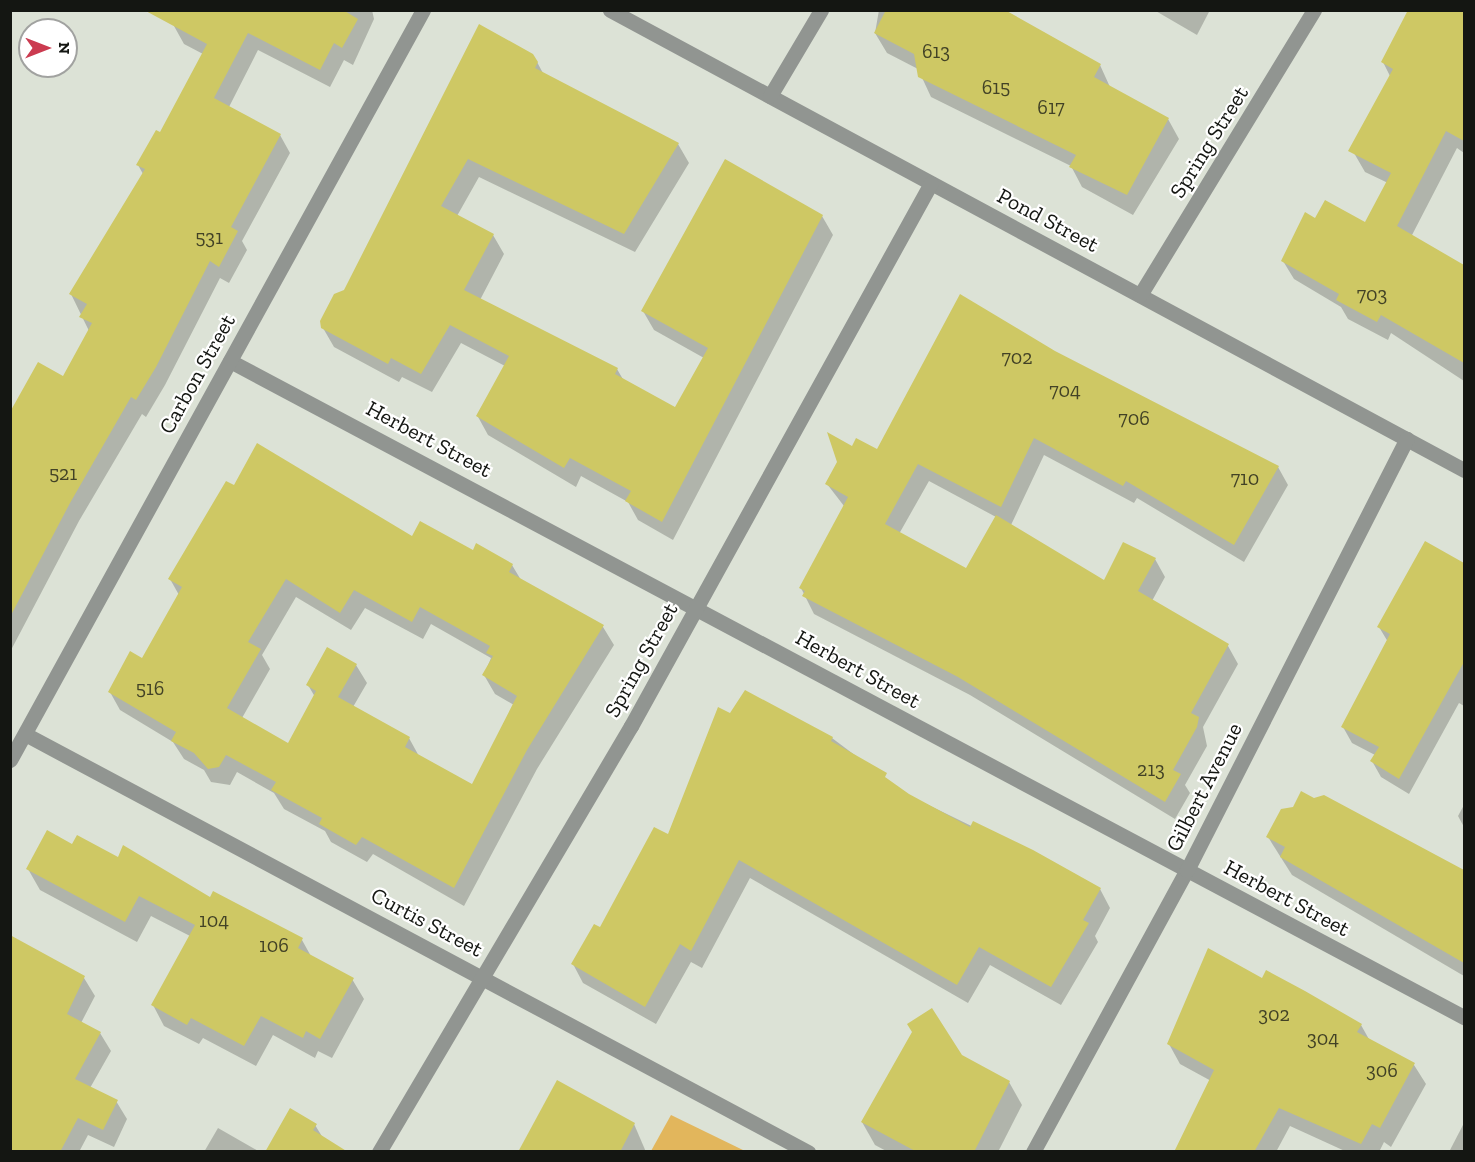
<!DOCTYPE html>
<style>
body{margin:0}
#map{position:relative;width:1475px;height:1162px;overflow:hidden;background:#dce2d6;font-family:"Zilla Slab",serif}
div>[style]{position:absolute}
.green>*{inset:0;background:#e2b65c}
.shadow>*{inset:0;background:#0003}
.building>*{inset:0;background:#cec864}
.minor>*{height:15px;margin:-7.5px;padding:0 7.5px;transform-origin:7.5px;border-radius:7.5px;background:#919591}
span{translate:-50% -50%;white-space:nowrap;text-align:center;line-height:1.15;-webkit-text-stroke:4.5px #fff;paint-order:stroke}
.number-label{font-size:20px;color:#424226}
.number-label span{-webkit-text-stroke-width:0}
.street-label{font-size:22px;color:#141612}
.frame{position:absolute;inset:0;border:12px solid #141612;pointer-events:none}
.north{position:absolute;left:18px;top:18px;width:60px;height:60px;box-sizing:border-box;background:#fff;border:2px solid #a1a2a0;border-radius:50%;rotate:90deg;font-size:16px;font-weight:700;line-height:24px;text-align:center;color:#141612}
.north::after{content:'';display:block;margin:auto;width:21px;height:27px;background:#cb3b50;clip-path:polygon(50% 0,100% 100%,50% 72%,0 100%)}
</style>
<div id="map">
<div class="green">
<div style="clip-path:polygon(671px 1115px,745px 1151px,651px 1151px)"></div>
</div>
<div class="shadow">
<div style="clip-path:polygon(182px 10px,372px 10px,374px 19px,353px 65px,344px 60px,330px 87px,258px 50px,229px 107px,280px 135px,290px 153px,242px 241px,247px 250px,229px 283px,220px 278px,165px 385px,146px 417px,142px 414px,79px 521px,10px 652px,10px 417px,64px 378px,89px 331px,71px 294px,143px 174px,138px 165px,161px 134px,203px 54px,184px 44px,174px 26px)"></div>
<div style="clip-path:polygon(879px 10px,1003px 10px,1100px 65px,1110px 87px,1168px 119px,1179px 139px,1133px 215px,1082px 187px,1071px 166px,931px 97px,918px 69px,887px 53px,875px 33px)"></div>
<div style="clip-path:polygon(1154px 10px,1210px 10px,1197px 35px)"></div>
<div style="clip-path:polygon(1411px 10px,1464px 10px,1464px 153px,1457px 148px,1411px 237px,1464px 267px,1464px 381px,1391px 333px,1388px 340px,1348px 319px,1341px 307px,1294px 279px,1283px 261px,1315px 220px,1365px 224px,1388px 183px,1365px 172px,1354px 153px,1390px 76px,1383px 62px)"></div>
<div style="clip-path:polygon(537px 62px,544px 75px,678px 144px,689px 163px,635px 252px,479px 177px,457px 216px,493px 235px,504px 254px,480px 300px,617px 369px,624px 381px,675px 409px,704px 358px,654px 330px,643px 311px,822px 216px,833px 235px,673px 540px,638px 520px,628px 502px,581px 476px,576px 487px,488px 435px,477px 415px,505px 366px,461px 343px,432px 392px,402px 377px,399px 382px,334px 347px,323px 328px,345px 291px)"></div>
<div style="clip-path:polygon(evenodd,1054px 352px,1278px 467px,1288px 485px,1244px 562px,1137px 498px,1134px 503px,1044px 455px,1011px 525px,1104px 582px,1155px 559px,1165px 577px,1152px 601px,1228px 646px,1238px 664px,1203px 727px,1207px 746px,1185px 785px,1190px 793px,1175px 819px,970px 695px,814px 614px,801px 588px,844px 506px,827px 484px,852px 448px,877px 451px,1054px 352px,929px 481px,996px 517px,967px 570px,899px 534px,929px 481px)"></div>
<div style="clip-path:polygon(evenodd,235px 487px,512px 565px,521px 580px,603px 627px,614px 645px,537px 769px,464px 906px,373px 854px,367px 862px,331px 842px,325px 831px,284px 809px,274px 793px,237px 772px,230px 785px,211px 782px,204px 770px,184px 759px,173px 742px,120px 710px,110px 692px,142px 660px,179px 595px,170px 579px,235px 487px,296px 597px,351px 630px,365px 608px,423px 639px,431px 624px,491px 658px,484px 675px,495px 694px,514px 705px,472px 786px,420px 758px,409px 738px,353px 707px,367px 683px,356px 665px,308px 685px,315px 697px,289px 745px,242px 718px,270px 669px,262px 655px,296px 597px)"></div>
<div style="clip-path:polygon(1425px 543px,1464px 565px,1464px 706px,1459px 703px,1409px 794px,1381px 777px,1372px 761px,1375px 755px,1352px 743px,1343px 727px,1388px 642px,1379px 627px)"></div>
<div style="clip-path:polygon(731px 715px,832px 738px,908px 795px,1100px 889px,1110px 908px,1095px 936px,1098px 942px,1061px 1005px,990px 965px,968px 1003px,750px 878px,702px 968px,691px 962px,656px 1024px,583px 983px,573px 964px,669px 836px)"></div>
<div style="clip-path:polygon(1323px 796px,1464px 872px,1464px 976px,1292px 875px,1268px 837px,1294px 808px)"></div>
<div style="clip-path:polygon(1464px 805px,1464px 827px,1458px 816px)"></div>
<div style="clip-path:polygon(73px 846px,118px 859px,302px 940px,312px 958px,352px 979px,364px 999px,332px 1058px,318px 1051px,315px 1058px,273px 1035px,256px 1066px,203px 1038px,199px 1044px,164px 1026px,153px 1005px,190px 936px,151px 916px,137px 942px,40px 890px,28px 869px)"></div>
<div style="clip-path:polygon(10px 937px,84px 978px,95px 996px,81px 1023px,100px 1033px,111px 1051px,90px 1088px,116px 1101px,127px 1119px,114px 1147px,88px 1135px,79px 1152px,10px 1152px)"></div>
<div style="clip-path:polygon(1263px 980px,1361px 1025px,1370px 1041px,1414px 1065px,1426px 1084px,1391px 1147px,1384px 1142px,1379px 1152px,1347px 1152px,1290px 1126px,1276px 1152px,1175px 1152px,1213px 1082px,1180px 1064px,1169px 1044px)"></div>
<div style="clip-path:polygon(961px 1056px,1009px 1082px,1022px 1105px,998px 1152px,888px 1152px,875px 1145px,862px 1122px)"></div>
<div style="clip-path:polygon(1464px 1123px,1464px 1152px,1449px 1152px)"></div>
<div style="clip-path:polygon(634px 1124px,646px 1152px,519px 1152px)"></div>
<div style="clip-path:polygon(315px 1125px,323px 1138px,266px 1152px)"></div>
<div style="clip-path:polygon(218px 1128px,260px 1152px,204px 1152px)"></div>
</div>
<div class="building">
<div style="clip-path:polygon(144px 10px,343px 10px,358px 19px,342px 48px,334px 43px,320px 70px,248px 33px,214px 98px,281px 134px,231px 227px,238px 231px,219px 267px,210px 261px,156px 367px,136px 400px,131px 397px,70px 503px,10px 617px,10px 412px,38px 362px,63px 376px,92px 323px,79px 317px,87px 304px,69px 294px,145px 169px,136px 165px,156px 130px,160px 132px,207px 44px)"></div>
<div style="clip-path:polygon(886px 10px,1005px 10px,1101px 64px,1094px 77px,1169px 118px,1127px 195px,1069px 167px,1076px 155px,918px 77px,914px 54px,874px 33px)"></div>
<div style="clip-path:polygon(1408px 10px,1464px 10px,1464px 141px,1446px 131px,1397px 226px,1464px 265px,1464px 363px,1381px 315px,1377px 322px,1336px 300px,1339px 294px,1281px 261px,1305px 212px,1315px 218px,1325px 200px,1365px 222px,1391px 173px,1348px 151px,1393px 69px,1381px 62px)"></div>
<div style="clip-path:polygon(479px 24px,533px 54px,538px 62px,535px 68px,679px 143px,624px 234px,468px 159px,441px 206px,494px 234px,464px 290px,618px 368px,615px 374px,675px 407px,708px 348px,641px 311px,725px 159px,823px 215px,662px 522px,625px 501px,631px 491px,570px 458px,564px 468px,476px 416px,509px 356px,450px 325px,421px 374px,391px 358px,388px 364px,321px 328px,320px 321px,334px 294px,344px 290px)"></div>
<div style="clip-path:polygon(960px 294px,1055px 351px,1279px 466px,1234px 545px,1126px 481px,1123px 486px,1034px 438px,1001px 507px,918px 464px,885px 524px,966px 568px,996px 515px,1104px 580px,1123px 542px,1156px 558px,1138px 591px,1229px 644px,1191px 713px,1199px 717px,1197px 727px,1173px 770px,1181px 774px,1165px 802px,958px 677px,802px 596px,805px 591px,799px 588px,848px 497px,825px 484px,837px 462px,827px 432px,852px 446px,856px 438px,877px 449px)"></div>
<div style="clip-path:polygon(evenodd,257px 443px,412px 536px,420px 521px,473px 550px,476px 543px,513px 564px,509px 572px,604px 625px,527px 750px,454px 888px,362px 837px,356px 845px,319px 824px,322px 818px,271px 790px,276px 782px,226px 755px,219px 767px,208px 769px,194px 753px,171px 741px,176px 732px,108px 692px,130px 651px,142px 658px,182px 587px,168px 579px,226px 481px,234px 485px,257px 443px,286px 579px,340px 613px,354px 590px,412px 622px,420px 607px,490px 646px,486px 653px,493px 656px,482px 675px,517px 696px,472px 784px,405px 747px,410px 737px,338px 697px,357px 664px,327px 647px,306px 685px,316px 691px,288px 743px,227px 708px,261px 649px,248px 642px,286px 579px)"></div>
<div style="clip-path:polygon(1425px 541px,1464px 563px,1464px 662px,1399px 779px,1370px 761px,1379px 747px,1341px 727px,1390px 634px,1377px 627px)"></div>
<div style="clip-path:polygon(745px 690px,833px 737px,831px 741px,887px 773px,885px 777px,909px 794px,970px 827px,973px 821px,1033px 850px,1101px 888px,1083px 920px,1089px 923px,1051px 987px,979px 947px,957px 985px,739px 860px,691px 951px,680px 944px,645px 1007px,571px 964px,594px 924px,600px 927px,654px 827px,668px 834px,718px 707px,730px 713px)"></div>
<div style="clip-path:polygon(1301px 791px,1314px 798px,1324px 795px,1464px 870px,1464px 963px,1280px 857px,1285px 847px,1266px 837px,1281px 809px,1293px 807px)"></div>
<div style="clip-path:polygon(47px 830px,72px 844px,77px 835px,118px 857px,123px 845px,210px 897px,213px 891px,303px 938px,298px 948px,354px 978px,320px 1039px,306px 1031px,303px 1038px,261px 1016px,244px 1046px,191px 1018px,187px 1025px,151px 1005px,195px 925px,139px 896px,125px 922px,26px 869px)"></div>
<div style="clip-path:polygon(10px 935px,85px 976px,67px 1014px,101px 1032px,75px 1079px,118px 1100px,103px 1130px,78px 1118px,60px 1152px,10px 1152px)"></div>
<div style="clip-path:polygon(1208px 948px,1262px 978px,1266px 970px,1305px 991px,1362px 1024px,1357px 1032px,1415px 1063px,1380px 1128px,1372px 1124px,1361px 1144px,1279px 1108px,1254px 1152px,1174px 1152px,1214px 1070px,1167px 1044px)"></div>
<div style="clip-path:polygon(932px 1008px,962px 1055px,1010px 1081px,974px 1152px,917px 1152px,861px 1122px,912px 1032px,907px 1024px)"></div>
<div style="clip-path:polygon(557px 1080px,635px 1123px,620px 1152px,518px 1152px)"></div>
<div style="clip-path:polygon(290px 1108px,317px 1124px,313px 1130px,348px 1152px,265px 1152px)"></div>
</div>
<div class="minor">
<div style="left:610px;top:10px;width:970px;rotate:28.31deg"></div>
<div style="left:770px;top:96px;width:100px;rotate:-59.3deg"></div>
<div style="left:1140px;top:295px;width:334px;rotate:-58.6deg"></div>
<div style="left:230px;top:361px;width:1398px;rotate:28deg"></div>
<div style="left:25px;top:734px;width:888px;rotate:28.1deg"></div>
<div style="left:10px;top:760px;width:856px;rotate:-61.16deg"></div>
<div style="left:379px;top:1152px;width:495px;rotate:-59.4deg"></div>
<div style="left:631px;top:726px;width:620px;rotate:-61.08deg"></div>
<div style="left:1033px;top:1152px;width:321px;rotate:-61.4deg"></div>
<div style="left:1187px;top:870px;width:484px;rotate:-63deg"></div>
</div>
<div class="number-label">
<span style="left:936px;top:51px">613</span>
<span style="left:996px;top:87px">615</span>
<span style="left:1051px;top:107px">617</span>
<span style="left:209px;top:237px">531</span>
<span style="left:1372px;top:294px">703</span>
<span style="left:1017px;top:357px">702</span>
<span style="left:1065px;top:390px">704</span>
<span style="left:1134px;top:418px">706</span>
<span style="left:63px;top:473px">521</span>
<span style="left:1245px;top:478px">710</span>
<span style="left:150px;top:688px">516</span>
<span style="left:1151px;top:769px">213</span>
<span style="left:214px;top:920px">104</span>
<span style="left:274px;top:945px">106</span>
<span style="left:1274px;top:1014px">302</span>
<span style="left:1323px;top:1038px">304</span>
<span style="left:1382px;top:1070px">306</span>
</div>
<div class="street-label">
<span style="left:1209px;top:142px;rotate:-58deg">Spring Street</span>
<span style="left:1048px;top:220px;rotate:28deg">Pond Street</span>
<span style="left:197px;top:374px;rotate:-61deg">Carbon Street</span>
<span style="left:429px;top:439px;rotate:28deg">Herbert Street</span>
<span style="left:641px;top:660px;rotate:-61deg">Spring Street</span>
<span style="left:858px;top:669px;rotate:29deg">Herbert Street</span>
<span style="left:1204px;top:787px;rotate:-63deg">Gilbert Avenue</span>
<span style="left:1287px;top:898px;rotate:28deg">Herbert Street</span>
<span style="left:427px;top:922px;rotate:28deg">Curtis Street</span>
</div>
<div class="frame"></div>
<div class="north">N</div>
</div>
